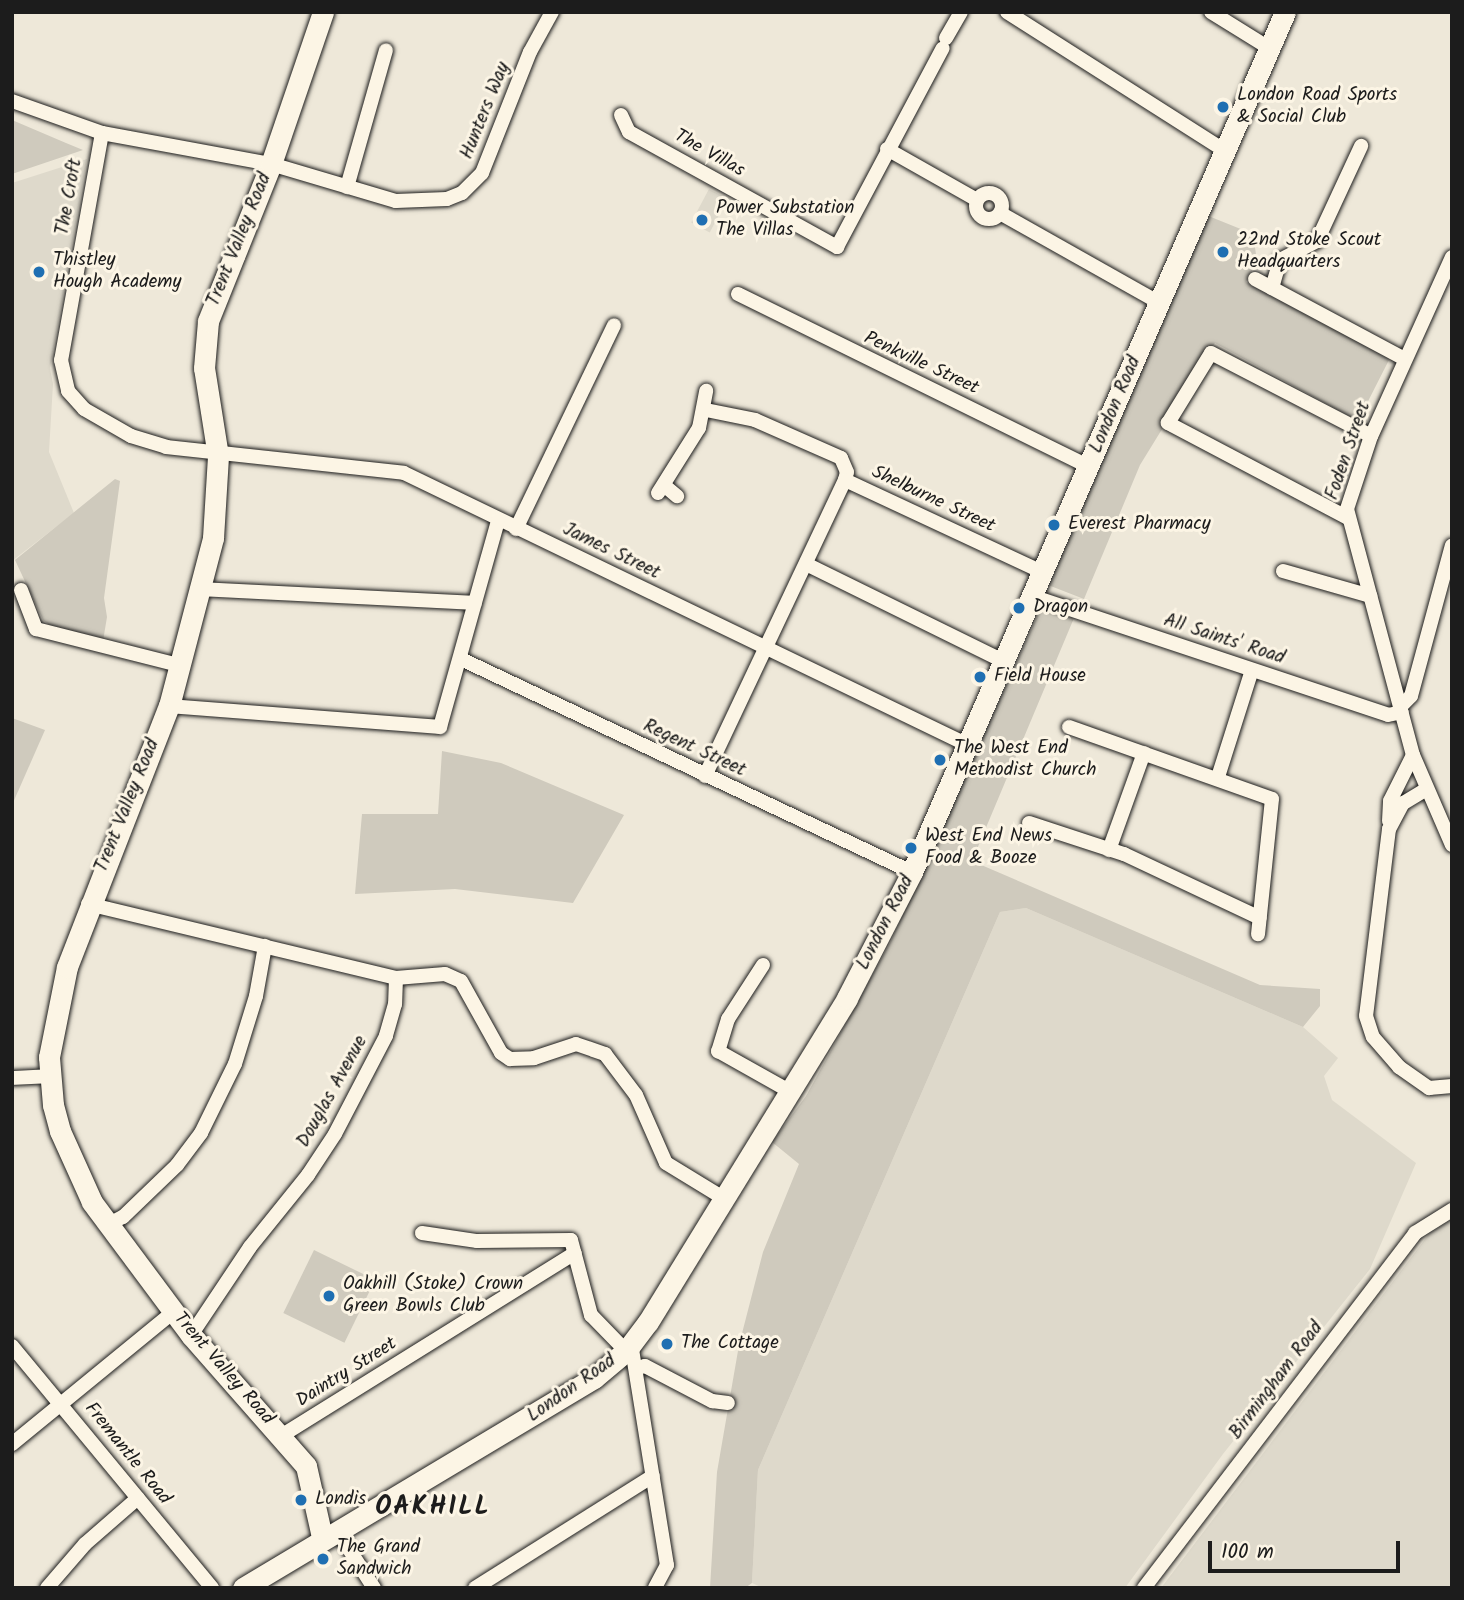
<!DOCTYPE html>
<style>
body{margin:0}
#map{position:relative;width:1464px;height:1600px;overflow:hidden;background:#eee8d9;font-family:Kalam,sans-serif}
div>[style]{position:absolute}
.built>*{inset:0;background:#ded9cb;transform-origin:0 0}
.green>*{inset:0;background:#cfcabd;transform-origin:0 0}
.roads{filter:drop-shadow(0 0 2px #1c1c1c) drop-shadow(0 0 2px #1c1c1c)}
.street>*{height:14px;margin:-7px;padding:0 7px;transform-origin:7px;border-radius:7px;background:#fcf5e5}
.street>.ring{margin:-7px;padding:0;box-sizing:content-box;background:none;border:14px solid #fcf5e5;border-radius:50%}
.secondary>*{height:21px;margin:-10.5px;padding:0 10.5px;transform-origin:10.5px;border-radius:10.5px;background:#fcf5e5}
.dots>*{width:19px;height:19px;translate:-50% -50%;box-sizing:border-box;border:4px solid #fcf5e5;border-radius:50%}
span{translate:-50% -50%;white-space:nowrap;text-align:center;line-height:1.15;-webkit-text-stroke:6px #fcf5e5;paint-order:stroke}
.poi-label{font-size:19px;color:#1c1c1c}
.left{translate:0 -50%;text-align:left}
.street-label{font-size:19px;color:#1c1c1c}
.district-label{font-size:26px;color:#1c1c1c;font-weight:700;letter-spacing:2px}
.frame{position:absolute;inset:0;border:14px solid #1c1c1c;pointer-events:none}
.scale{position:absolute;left:1208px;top:1541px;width:192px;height:32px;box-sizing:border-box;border:4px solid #1c1c1c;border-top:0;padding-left:9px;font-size:21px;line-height:24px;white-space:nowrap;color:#1c1c1c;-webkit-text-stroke:5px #fcf5e5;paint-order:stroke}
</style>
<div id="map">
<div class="built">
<div style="clip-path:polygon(87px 159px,50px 368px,53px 384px,49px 452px,74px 513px,12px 561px,12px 183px)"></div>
<div style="left:709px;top:189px;width:21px;height:38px;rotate:28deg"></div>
<div style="clip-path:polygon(1026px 908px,1303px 1027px,1338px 1058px,1324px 1076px,1332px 1100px,1416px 1163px,1370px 1269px,1223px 1454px,1125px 1588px,763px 1588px,752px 1583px,758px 1470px,1000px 912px)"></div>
<div style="clip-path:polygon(1452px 1219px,1452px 1588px,1161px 1588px,1429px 1234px)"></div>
</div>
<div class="green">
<div style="clip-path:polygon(12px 120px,66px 143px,83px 150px,12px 174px)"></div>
<div style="clip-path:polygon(1206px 215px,1253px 234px,1257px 261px,1246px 282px,1390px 358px,1358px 421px,1215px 343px,1140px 465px,1084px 599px,1048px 585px)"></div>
<div style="clip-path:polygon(115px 479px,120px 481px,104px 598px,107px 617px,103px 641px,51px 626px,43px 620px,15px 560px)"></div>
<div style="clip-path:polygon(1041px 608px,1074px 618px,972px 861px,1260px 985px,1320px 989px,1320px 1006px,1303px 1027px,1026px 908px,1000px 912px,758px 1470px,752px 1583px,745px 1588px,710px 1588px,717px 1472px,739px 1345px,763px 1252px,799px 1164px,772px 1142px,806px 1096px,890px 943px)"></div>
<div style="clip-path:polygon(12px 718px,45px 730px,12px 805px)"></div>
<div style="clip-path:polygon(442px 751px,501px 763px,624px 815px,573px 903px,455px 889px,355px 894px,362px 814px,438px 814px)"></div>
<div style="left:314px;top:1250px;width:68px;height:70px;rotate:26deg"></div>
</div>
<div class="roads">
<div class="street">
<div style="left:1007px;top:12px;width:259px;rotate:32.5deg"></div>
<div style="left:1211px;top:12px;width:68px;rotate:31.8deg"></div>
<div style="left:946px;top:38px;width:30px;rotate:-60deg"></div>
<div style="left:12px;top:101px;width:96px;rotate:19.6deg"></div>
<div style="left:102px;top:133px;width:172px;rotate:10.4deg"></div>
<div style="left:271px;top:164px;width:130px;rotate:16.5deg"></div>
<div style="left:396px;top:201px;width:51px;rotate:-2.2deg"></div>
<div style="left:447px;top:199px;width:16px;rotate:-22deg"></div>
<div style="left:462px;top:193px;width:28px;rotate:-45deg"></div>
<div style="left:482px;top:173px;width:130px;rotate:-68.4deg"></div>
<div style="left:530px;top:52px;width:46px;rotate:-61.2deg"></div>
<div style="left:621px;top:115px;width:19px;rotate:65deg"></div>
<div style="left:629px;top:132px;width:238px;rotate:28.9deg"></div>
<div style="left:837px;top:247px;width:225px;rotate:-62deg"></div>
<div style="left:102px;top:133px;width:231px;rotate:100.2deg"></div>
<div style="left:61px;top:360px;width:32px;rotate:77deg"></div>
<div style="left:68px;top:391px;width:24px;rotate:48deg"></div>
<div style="left:84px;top:409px;width:54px;rotate:29.9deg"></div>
<div style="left:131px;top:436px;width:37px;rotate:17deg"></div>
<div style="left:166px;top:447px;width:239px;rotate:6.2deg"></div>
<div style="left:404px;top:473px;width:628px;rotate:25.75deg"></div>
<div style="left:887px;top:149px;width:103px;rotate:29.5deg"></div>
<div style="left:347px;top:187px;width:142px;rotate:-74.1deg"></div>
<div class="ring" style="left:976px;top:193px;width:12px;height:12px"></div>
<div style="left:1000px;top:213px;width:184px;rotate:29.4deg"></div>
<div style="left:1452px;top:257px;width:196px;rotate:114.3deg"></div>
<div style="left:1371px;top:436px;width:77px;rotate:108.2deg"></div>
<div style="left:1347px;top:509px;width:255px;rotate:75deg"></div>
<div style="left:1413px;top:755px;width:98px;rotate:66.6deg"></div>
<div style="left:1255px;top:279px;width:170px;rotate:28.1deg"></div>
<div style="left:1272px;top:288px;width:29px;rotate:-74deg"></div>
<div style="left:1280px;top:260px;width:42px;rotate:-27.2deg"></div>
<div style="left:1317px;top:241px;width:105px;rotate:-65.1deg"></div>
<div style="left:738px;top:294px;width:391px;rotate:26.2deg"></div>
<div style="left:706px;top:410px;width:50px;rotate:11.5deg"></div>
<div style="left:755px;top:420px;width:94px;rotate:23.8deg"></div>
<div style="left:841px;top:458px;width:15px;rotate:67deg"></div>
<div style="left:847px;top:472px;width:8px;rotate:104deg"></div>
<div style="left:845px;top:480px;width:220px;rotate:25deg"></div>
<div style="left:665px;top:486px;width:16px;rotate:40deg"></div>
<div style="left:658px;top:493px;width:77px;rotate:-57.8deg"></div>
<div style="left:699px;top:428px;width:38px;rotate:-79deg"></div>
<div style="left:1348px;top:518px;width:204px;rotate:-152.2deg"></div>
<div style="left:1168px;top:423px;width:82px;rotate:-58.4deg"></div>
<div style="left:1211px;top:353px;width:180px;rotate:27.4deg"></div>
<div style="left:516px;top:529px;width:226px;rotate:-64.3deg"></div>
<div style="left:806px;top:564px;width:224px;rotate:26.2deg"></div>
<div style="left:1283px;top:571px;width:91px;rotate:16deg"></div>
<div style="left:201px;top:589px;width:274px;rotate:2.9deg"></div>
<div style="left:21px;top:590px;width:42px;rotate:69deg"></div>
<div style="left:36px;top:629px;width:151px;rotate:14.2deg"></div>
<div style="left:1034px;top:597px;width:373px;rotate:18.4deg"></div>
<div style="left:1388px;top:715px;width:14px;rotate:-12deg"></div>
<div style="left:461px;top:659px;width:499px;rotate:25.3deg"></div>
<div style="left:169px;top:706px;width:272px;rotate:4.4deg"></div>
<div style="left:440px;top:727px;width:215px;rotate:-74.3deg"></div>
<div style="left:1401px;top:706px;width:14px;rotate:-45deg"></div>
<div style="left:1411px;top:696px;width:156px;rotate:-74.8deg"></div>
<div style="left:1069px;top:727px;width:215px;rotate:19.5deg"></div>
<div style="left:1272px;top:799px;width:136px;rotate:95.9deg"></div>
<div style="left:705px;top:776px;width:327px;rotate:-64.7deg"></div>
<div style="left:1218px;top:777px;width:112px;rotate:-72.4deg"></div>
<div style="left:1425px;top:790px;width:26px;rotate:149deg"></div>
<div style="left:1403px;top:803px;width:30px;rotate:118deg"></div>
<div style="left:1389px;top:829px;width:188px;rotate:97deg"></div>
<div style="left:1366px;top:1016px;width:22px;rotate:72deg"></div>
<div style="left:1373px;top:1037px;width:40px;rotate:49deg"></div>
<div style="left:1399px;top:1067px;width:37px;rotate:35deg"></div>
<div style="left:1429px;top:1088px;width:23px;rotate:-5deg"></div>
<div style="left:1389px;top:821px;width:20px;rotate:-87deg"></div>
<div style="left:1390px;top:801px;width:51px;rotate:-63.4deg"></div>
<div style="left:1029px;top:823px;width:100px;rotate:18.1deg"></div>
<div style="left:1124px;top:854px;width:150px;rotate:25.2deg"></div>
<div style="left:1109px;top:850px;width:103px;rotate:-70.2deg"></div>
<div style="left:88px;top:904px;width:317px;rotate:13.5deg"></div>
<div style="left:396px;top:978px;width:26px;rotate:92deg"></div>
<div style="left:395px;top:1004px;width:33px;rotate:106deg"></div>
<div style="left:386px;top:1036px;width:110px;rotate:117.5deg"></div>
<div style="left:335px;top:1134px;width:49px;rotate:123.4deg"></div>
<div style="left:308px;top:1175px;width:92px;rotate:128.9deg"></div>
<div style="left:250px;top:1247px;width:106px;rotate:123.8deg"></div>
<div style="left:763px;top:965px;width:64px;rotate:122.9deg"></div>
<div style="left:728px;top:1019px;width:34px;rotate:107deg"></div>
<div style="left:718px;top:1051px;width:84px;rotate:29.3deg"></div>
<div style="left:396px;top:978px;width:49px;rotate:-4.7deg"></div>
<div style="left:445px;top:974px;width:17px;rotate:24deg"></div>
<div style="left:461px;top:981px;width:82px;rotate:60.9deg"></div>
<div style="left:501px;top:1053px;width:11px;rotate:34deg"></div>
<div style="left:510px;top:1059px;width:24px;rotate:-2deg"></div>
<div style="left:534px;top:1058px;width:44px;rotate:-18.4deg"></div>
<div style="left:576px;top:1044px;width:31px;rotate:19deg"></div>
<div style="left:605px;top:1054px;width:51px;rotate:52.9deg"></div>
<div style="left:636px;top:1095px;width:74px;rotate:66.2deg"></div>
<div style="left:666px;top:1163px;width:69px;rotate:31.4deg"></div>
<div style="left:12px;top:1078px;width:38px;rotate:-3deg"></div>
<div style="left:107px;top:1225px;width:18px;rotate:-27deg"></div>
<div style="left:123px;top:1217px;width:75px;rotate:-43.9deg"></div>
<div style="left:177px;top:1165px;width:40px;rotate:-53deg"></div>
<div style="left:201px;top:1133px;width:77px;rotate:-63.8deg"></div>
<div style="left:235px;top:1064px;width:71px;rotate:-72.8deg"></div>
<div style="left:256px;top:996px;width:51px;rotate:-79.8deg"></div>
<div style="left:422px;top:1233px;width:56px;rotate:8.3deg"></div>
<div style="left:477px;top:1241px;width:94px;rotate:-0.6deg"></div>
<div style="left:571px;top:1240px;width:78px;rotate:75.1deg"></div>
<div style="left:591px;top:1315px;width:50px;rotate:45.8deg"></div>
<div style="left:631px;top:1343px;width:225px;rotate:80.8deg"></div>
<div style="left:667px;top:1565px;width:26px;rotate:118deg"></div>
<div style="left:12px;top:1346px;width:314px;rotate:50.4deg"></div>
<div style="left:637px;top:1368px;width:8px;rotate:-14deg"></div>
<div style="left:645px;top:1366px;width:76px;rotate:27.6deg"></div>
<div style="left:712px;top:1401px;width:16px;rotate:7deg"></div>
<div style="left:281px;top:1436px;width:346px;rotate:-31.9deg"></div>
<div style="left:12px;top:1444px;width:208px;rotate:-39.3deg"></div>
<div style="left:338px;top:1532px;width:67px;rotate:57.3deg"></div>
<div style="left:47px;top:1588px;width:58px;rotate:-49.2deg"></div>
<div style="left:85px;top:1544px;width:70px;rotate:-41deg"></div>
<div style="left:475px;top:1588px;width:210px;rotate:-32.2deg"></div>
<div style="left:1144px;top:1588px;width:447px;rotate:-52.6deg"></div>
<div style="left:1415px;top:1233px;width:44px;rotate:-31.9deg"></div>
</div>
<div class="secondary">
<div style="left:322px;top:1537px;width:73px;rotate:-102.7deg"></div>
<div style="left:306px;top:1466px;width:174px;rotate:-131.3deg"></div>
<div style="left:191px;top:1335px;width:166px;rotate:-126.7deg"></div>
<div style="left:92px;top:1202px;width:78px;rotate:-114.3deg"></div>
<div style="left:60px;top:1131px;width:27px;rotate:-105deg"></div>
<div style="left:53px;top:1105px;width:48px;rotate:-94.8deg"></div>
<div style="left:49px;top:1057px;width:92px;rotate:-78.7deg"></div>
<div style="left:67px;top:967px;width:280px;rotate:-68.7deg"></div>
<div style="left:169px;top:706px;width:174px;rotate:-75.3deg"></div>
<div style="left:213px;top:538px;width:82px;rotate:-86.5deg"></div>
<div style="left:218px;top:456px;width:89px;rotate:-99deg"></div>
<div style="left:204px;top:368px;width:47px;rotate:-85.1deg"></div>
<div style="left:208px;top:321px;width:169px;rotate:-68.1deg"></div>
<div style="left:271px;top:164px;width:161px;rotate:-71.1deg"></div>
<div style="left:243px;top:1588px;width:409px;rotate:-30.9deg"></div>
<div style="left:594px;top:1378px;width:42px;rotate:-40.2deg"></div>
<div style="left:626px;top:1351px;width:36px;rotate:-53deg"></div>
<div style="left:648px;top:1322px;width:380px;rotate:-58.4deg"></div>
<div style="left:847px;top:998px;width:142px;rotate:-62.7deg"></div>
<div style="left:912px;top:872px;width:937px;rotate:-66.55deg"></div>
</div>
</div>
<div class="dots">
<div style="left:1223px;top:107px;background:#1f6fb2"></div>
<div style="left:702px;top:220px;background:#1f6fb2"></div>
<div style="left:1223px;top:252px;background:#1f6fb2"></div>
<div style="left:39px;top:272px;background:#1f6fb2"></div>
<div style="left:1054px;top:525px;background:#1f6fb2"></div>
<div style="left:1019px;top:608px;background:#1f6fb2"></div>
<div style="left:980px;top:677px;background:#1f6fb2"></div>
<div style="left:940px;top:760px;background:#1f6fb2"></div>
<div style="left:911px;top:848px;background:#1f6fb2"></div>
<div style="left:329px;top:1296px;background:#1f6fb2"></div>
<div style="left:667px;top:1344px;background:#1f6fb2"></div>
<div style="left:301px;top:1500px;background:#1f6fb2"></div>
<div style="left:323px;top:1559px;background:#1f6fb2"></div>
</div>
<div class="poi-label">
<span class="left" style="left:1237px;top:107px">London Road Sports<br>&amp; Social Club</span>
<span class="left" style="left:716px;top:220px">Power Substation<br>The Villas</span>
<span class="left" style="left:1237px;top:252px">22nd Stoke Scout<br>Headquarters</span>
<span class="left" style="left:53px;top:272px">Thistley<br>Hough Academy</span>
<span class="left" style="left:1068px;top:525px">Everest Pharmacy</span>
<span class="left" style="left:1033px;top:608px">Dragon</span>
<span class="left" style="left:994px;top:677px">Field House</span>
<span class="left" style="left:954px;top:760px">The West End<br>Methodist Church</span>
<span class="left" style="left:925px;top:848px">West End News<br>Food &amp; Booze</span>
<span class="left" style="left:343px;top:1296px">Oakhill (Stoke) Crown<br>Green Bowls Club</span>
<span class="left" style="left:681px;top:1344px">The Cottage</span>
<span class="left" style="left:315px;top:1500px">Londis</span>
<span class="left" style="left:337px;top:1559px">The Grand<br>Sandwich</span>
</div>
<div class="street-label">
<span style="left:486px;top:111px;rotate:-68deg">Hunters Way</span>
<span style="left:709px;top:154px;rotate:29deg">The Villas</span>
<span style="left:70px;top:197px;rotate:-80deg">The Croft</span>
<span style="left:240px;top:240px;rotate:-68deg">Trent Valley Road</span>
<span style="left:921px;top:364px;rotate:25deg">Penkville Street</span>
<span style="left:1116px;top:405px;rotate:-67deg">London Road</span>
<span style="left:1349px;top:451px;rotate:-71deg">Foden Street</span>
<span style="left:933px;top:500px;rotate:25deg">Shelburne Street</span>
<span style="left:611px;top:552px;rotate:26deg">James Street</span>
<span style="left:1224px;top:640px;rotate:18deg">All Saints' Road</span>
<span style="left:694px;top:749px;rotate:25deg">Regent Street</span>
<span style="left:128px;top:806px;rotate:-68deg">Trent Valley Road</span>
<span style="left:886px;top:923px;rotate:-63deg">London Road</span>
<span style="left:333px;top:1092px;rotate:-61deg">Douglas Avenue</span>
<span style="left:223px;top:1369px;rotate:49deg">Trent Valley Road</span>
<span style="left:347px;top:1373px;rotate:-32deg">Daintry Street</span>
<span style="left:1277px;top:1381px;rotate:-53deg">Birmingham Road</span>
<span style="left:572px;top:1389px;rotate:-35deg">London Road</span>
<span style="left:127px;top:1454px;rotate:51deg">Fremantle Road</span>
</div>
<div class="district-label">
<span style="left:433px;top:1508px">OAKHILL</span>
</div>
<div class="frame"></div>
<div class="scale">100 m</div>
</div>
